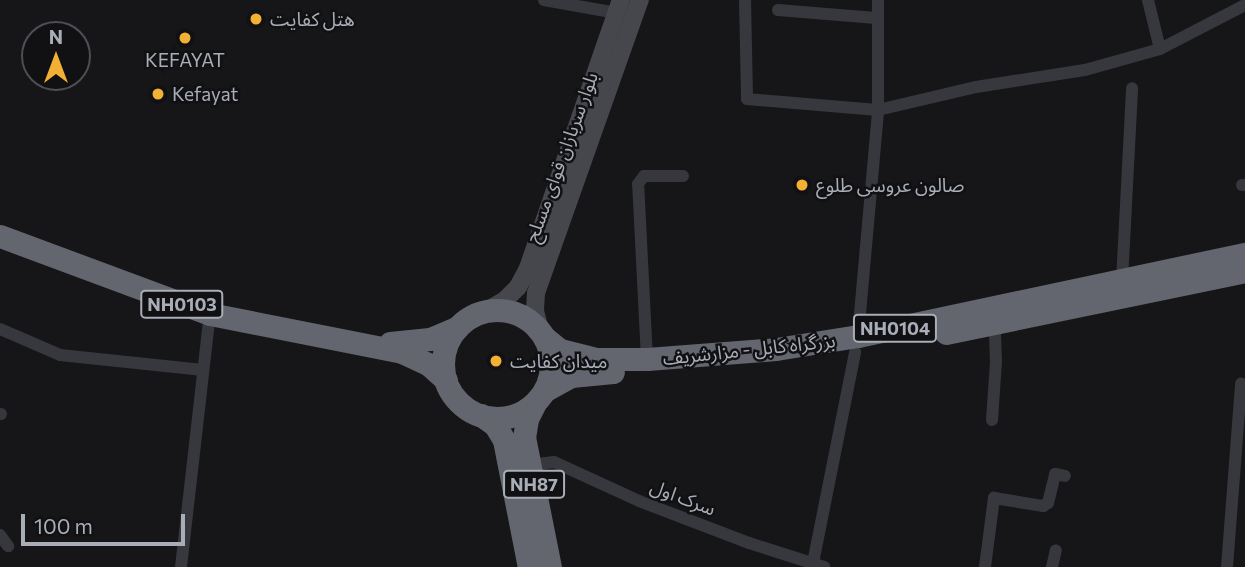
<!DOCTYPE html>
<meta charset="utf-8">
<style>
body{margin:0}
#map{position:relative;width:1245px;height:567px;overflow:hidden;background:#161618;font-family:Commissioner,"Noto Sans Arabic",sans-serif}
div>[style]{position:absolute}
.street>*{height:12px;margin:-6px;padding:0 6px;transform-origin:6px;border-radius:6px;background:#37383d}
.secondary>*{height:18px;margin:-9px;padding:0 9px;transform-origin:9px;border-radius:9px;background:#45474d}
.highway>*{height:23px;margin:-11.5px;padding:0 11.5px;transform-origin:11.5px;border-radius:11.5px;background:#63666e}
.highway>.ring{margin:-11.5px;padding:0;box-sizing:content-box;background:none;border:23px solid #63666e;border-radius:50%}
.dots>*{width:19px;height:19px;translate:-50% -50%;box-sizing:border-box;border:4px solid #111113;border-radius:50%}
span{translate:-50% -50%;white-space:nowrap;text-align:center;line-height:1.15;-webkit-text-stroke:5px #111113;paint-order:stroke}
.shield-label span{padding:2px 5px;background:#111113;border:2px solid;border-radius:5px;-webkit-text-stroke-width:0}
.shield-label{font-size:18px;color:#a8adb8;font-weight:700}
.poi-label{font-size:19px;color:#a8adb8}
.left{translate:0 -50%;text-align:left}
.street-label{font-size:19px;color:#a8adb8}
.north{position:absolute;left:21px;top:21px;width:70px;height:70px;box-sizing:border-box;background:#111113;border:2px solid #4d4f55;border-radius:50%;rotate:0deg;font-size:19px;font-weight:700;line-height:28px;text-align:center;color:#a8adb8}
.north::after{content:'';display:block;margin:auto;width:24px;height:32px;background:#f2b134;clip-path:polygon(50% 0,100% 100%,50% 72%,0 100%)}
.scale{position:absolute;left:21px;top:514px;width:164px;height:32px;box-sizing:border-box;border:4px solid #a8adb8;border-top:0;padding-left:9px;font-size:21px;line-height:24px;white-space:nowrap;color:#a8adb8;-webkit-text-stroke:5px #111113;paint-order:stroke}
</style>
<div id="map">
<div class="street">
<div style="left:544px;top:0;width:74px;rotate:10.1deg"></div>
<div style="left:745px;top:0;width:99px;rotate:88.8deg"></div>
<div style="left:747px;top:99px;width:131px;rotate:4.8deg"></div>
<div style="left:878px;top:110px;width:101px;rotate:-13.2deg"></div>
<div style="left:976px;top:87px;width:110px;rotate:-8.9deg"></div>
<div style="left:1085px;top:70px;width:78px;rotate:-15.6deg"></div>
<div style="left:1160px;top:49px;width:96px;rotate:-27.4deg"></div>
<div style="left:1148px;top:0;width:50px;rotate:76.2deg"></div>
<div style="left:778px;top:10px;width:98px;rotate:4.7deg"></div>
<div style="left:1242px;top:185px;width:3px"></div>
<div style="left:1122px;top:281px;width:193px;rotate:-87deg"></div>
<div style="left:0;top:329px;width:65px;rotate:23.4deg"></div>
<div style="left:60px;top:355px;width:144px;rotate:6deg"></div>
<div style="left:858px;top:336px;width:227px;rotate:-84.9deg"></div>
<div style="left:878px;top:110px;width:110px;rotate:-90deg"></div>
<div style="left:647px;top:359px;width:175px;rotate:-92.9deg"></div>
<div style="left:638px;top:184px;width:10px;rotate:-53deg"></div>
<div style="left:644px;top:176px;width:39px"></div>
<div style="left:0;top:414px;width:1px"></div>
<div style="left:992px;top:420px;width:58px;rotate:-86.1deg"></div>
<div style="left:996px;top:362px;width:38px;rotate:-92deg"></div>
<div style="left:530px;top:465px;width:24px;rotate:-7deg"></div>
<div style="left:554px;top:462px;width:94px;rotate:24.6deg"></div>
<div style="left:639px;top:501px;width:118px;rotate:20.9deg"></div>
<div style="left:749px;top:543px;width:79px;rotate:17.7deg"></div>
<div style="left:0;top:535px;width:14px;rotate:54deg"></div>
<div style="left:813px;top:563px;width:215px;rotate:-78.7deg"></div>
<div style="left:181px;top:567px;width:255px;rotate:-83.5deg"></div>
<div style="left:985px;top:567px;width:70px;rotate:-82.6deg"></div>
<div style="left:994px;top:498px;width:50px;rotate:9.3deg"></div>
<div style="left:1043px;top:506px;width:6px;rotate:-31deg"></div>
<div style="left:1048px;top:503px;width:30px;rotate:-76deg"></div>
<div style="left:1055px;top:474px;width:10px;rotate:11deg"></div>
<div style="left:1052px;top:567px;width:17px;rotate:-77deg"></div>
<div style="left:1227px;top:567px;width:184px;rotate:-85.6deg"></div>
</div>
<div class="secondary">
<div style="left:486px;top:311px;width:22px;rotate:-30deg"></div>
<div style="left:505px;top:300px;width:18px;rotate:-45deg"></div>
<div style="left:518px;top:287px;width:21px;rotate:-62deg"></div>
<div style="left:528px;top:268px;width:284px;rotate:-70.9deg"></div>
<div style="left:540px;top:330px;width:20px;rotate:-105deg"></div>
<div style="left:535px;top:311px;width:18px;rotate:-87deg"></div>
<div style="left:536px;top:293px;width:311px;rotate:-70.5deg"></div>
</div>
<div class="highway">
<div style="left:0;top:236px;width:224px;rotate:20.4deg"></div>
<div style="left:210px;top:314px;width:196px;rotate:11.2deg"></div>
<div style="left:402px;top:352px;width:29px;rotate:25deg"></div>
<div style="left:428px;top:364px;width:24px;rotate:42deg"></div>
<div class="ring" style="left:443px;top:310px;width:85px;height:85px"></div>
<div style="left:946px;top:333px;width:305px;rotate:-11.7deg"></div>
<div style="left:545px;top:338px;width:19px;rotate:39deg"></div>
<div style="left:560px;top:350px;width:37px;rotate:14deg"></div>
<div style="left:596px;top:359px;width:51px"></div>
<div style="left:647px;top:359px;width:129px;rotate:-4.4deg"></div>
<div style="left:776px;top:349px;width:83px;rotate:-9deg"></div>
<div style="left:858px;top:336px;width:396px;rotate:-12deg"></div>
<div style="left:390px;top:343px;width:40px;rotate:-5.7deg"></div>
<div style="left:430px;top:339px;width:30px;rotate:-23deg"></div>
<div style="left:544px;top:391px;width:31px;rotate:-29deg"></div>
<div style="left:571px;top:376px;width:42px;rotate:-5.4deg"></div>
<div style="left:535px;top:403px;width:18px;rotate:117deg"></div>
<div style="left:527px;top:419px;width:18px;rotate:99deg"></div>
<div style="left:524px;top:437px;width:133px;rotate:78.7deg"></div>
<div style="left:481px;top:415px;width:17px;rotate:36deg"></div>
<div style="left:495px;top:425px;width:17px;rotate:59deg"></div>
<div style="left:504px;top:440px;width:129px;rotate:78.9deg"></div>
</div>
<div class="dots">
<div style="left:256px;top:19px;background:#f2b134"></div>
<div style="left:185px;top:38px;background:#f2b134"></div>
<div style="left:158px;top:94px;background:#f2b134"></div>
<div style="left:802px;top:185px;background:#f2b134"></div>
<div style="left:496px;top:361px;background:#f2b134"></div>
</div>
<div class="shield-label">
<span style="left:182px;top:304px">NH0103</span>
<span style="left:895px;top:328px">NH0104</span>
<span style="left:534px;top:484px">NH87</span>
</div>
<div class="poi-label">
<span class="left" style="left:270px;top:19px">هتل کفایت</span>
<span style="left:185px;top:60px">KEFAYAT</span>
<span class="left" style="left:172px;top:94px">Kefayat</span>
<span class="left" style="left:816px;top:185px">صالون عروسی طلوع</span>
<span class="left" style="left:510px;top:361px">میدان کفایت</span>
</div>
<div class="street-label">
<span style="left:561px;top:157px;rotate:-70deg">بلوار سربازان قوای مسلح</span>
<span style="left:749px;top:349px;rotate:-6deg">بزرگراه کابل - مزارشریف</span>
<span style="left:683px;top:497px;rotate:21deg">سرک اول</span>
</div>
<div class="north">N</div>
<div class="scale">100 m</div>
</div>
